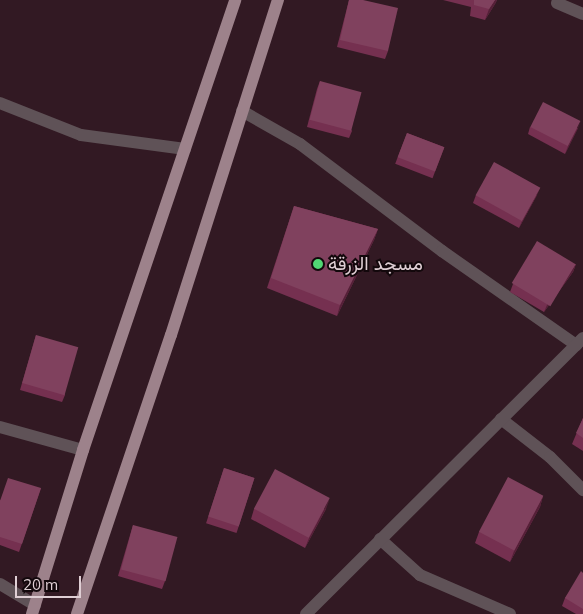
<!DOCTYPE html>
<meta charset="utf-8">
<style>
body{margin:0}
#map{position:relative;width:583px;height:614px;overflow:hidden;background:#321923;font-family:Mulish,Vazirmatn,sans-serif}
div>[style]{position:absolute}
.minor>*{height:12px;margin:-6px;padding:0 6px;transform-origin:6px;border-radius:6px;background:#5f5257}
.major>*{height:12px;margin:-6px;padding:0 6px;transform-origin:6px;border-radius:6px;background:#9d828b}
.wall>*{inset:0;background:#753050;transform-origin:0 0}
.shaded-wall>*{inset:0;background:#552038}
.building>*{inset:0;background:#80415e;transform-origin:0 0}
.dots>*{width:14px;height:14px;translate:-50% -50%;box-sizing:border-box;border:2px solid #13080c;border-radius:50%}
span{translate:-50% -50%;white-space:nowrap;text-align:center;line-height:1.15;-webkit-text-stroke:4px #13080c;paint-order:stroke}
.poi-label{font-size:19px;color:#dfced4}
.left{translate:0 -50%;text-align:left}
.scale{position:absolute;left:15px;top:576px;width:66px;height:22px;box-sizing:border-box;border:2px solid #dfced4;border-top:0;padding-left:6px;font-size:15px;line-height:18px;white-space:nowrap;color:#dfced4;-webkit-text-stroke:4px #13080c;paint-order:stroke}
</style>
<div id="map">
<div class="minor">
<div style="left:557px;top:3px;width:28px;rotate:23deg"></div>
<div style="left:0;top:103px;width:87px;rotate:21.6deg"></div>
<div style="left:81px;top:135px;width:105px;rotate:7.7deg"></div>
<div style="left:242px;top:111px;width:67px;rotate:29.6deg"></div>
<div style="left:300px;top:144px;width:178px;rotate:37deg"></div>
<div style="left:442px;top:251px;width:164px;rotate:35deg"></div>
<div style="left:501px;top:419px;width:62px;rotate:37.8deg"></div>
<div style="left:550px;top:457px;width:47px;rotate:45deg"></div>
<div style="left:0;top:427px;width:86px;rotate:15.5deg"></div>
<div style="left:380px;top:539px;width:54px;rotate:42deg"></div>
<div style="left:420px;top:575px;width:98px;rotate:23.4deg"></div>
<div style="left:0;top:584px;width:41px;rotate:31deg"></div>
<div style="left:306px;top:614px;width:391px;rotate:-44.9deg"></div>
</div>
<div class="major">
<div style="left:32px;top:614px;width:172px;rotate:-72.7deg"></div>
<div style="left:83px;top:450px;width:475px;rotate:-71.3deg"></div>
<div style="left:77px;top:614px;width:294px;rotate:-71.4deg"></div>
<div style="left:171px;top:335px;width:352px;rotate:-72.3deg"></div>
</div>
<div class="wall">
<div style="clip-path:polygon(349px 0,363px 0,388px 51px,385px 59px,337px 47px)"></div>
<div style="clip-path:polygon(443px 0,497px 0,495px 4px,485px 20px,470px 16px,471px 7px)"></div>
<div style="clip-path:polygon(320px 81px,352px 131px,349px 138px,307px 127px,317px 89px)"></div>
<div style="clip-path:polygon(530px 127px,578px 128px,565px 154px,528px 134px)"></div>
<div style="left:407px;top:133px;width:40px;height:33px;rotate:21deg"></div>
<div style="clip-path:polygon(476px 195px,537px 195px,519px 228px,473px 203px)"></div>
<div style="clip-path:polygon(294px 206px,378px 229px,374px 240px,337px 316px,267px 288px)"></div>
<div style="clip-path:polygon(576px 264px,573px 272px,544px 312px,510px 292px,513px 284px)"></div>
<div style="clip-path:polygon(36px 335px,65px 395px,62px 402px,20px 390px)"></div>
<div style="clip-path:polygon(583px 418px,583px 451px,572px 444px)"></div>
<div style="left:224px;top:468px;width:32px;height:58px;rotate:18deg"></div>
<div style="clip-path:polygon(41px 488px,19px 552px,0 545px,0 500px)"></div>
<div style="clip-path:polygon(543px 496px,540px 507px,510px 562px,475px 543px,479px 532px)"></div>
<div style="clip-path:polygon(254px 509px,326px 509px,305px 548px,251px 519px)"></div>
<div style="clip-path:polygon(133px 525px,165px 581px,162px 589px,118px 576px)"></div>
<div style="clip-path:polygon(583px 573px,583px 614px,576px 614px,562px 606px,565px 598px)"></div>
</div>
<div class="shaded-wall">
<div style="clip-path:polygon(495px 0,497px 0,495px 4px,485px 20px,489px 9px)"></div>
<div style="clip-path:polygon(581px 121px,578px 128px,565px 154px,568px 146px)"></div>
<div style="clip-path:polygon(540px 188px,537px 195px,519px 228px,522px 221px)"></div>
<div style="clip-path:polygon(378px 229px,374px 240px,337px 316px,340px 305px)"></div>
<div style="clip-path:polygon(576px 264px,573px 272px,544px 312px,547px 305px)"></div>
<div style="clip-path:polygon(543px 496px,540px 507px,510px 562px,514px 551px)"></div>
<div style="clip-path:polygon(330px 498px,326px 509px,305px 548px,309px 538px)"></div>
</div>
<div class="building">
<div style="clip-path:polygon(349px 0,363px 0,398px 8px,388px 51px,340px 40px)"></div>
<div style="clip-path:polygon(474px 0,495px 0,489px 9px,474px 5px)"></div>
<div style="left:320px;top:81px;width:43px;height:40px;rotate:15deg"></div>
<div style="left:543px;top:102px;width:42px;height:28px;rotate:27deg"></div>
<div style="left:407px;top:133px;width:40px;height:26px;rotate:21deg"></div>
<div style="left:494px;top:162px;width:53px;height:38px;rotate:29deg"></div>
<div style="clip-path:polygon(294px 206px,378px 229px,340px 305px,271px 278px)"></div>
<div style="left:537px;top:241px;width:45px;height:49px;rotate:31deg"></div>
<div style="left:36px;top:335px;width:44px;height:50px;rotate:16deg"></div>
<div style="clip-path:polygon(583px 418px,583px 438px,576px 433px)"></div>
<div style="left:224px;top:468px;width:32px;height:51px;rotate:18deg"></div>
<div style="left:275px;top:469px;width:62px;height:45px;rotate:28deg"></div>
<div style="left:508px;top:477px;width:40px;height:62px;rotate:28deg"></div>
<div style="clip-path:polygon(8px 478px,41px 488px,22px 544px,0 537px,0 501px)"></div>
<div style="left:133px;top:525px;width:46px;height:46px;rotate:15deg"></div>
<div style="clip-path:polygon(581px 571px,583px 573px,583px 609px,565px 598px)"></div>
</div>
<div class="dots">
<div style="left:318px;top:264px;background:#51d674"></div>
</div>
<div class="poi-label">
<span class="left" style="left:328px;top:264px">مسجد الزرقة</span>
</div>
<div class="scale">20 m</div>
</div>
